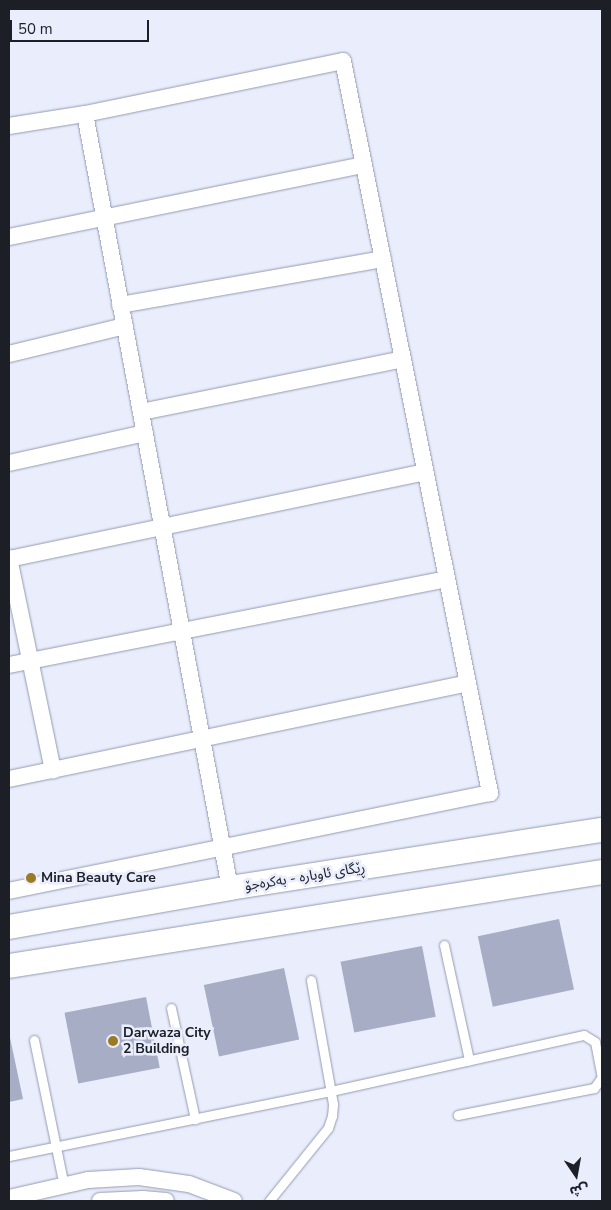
<!DOCTYPE html>
<meta charset="utf-8">
<style>
body{margin:0}
#map{position:relative;width:611px;height:1210px;overflow:hidden;background:#e9edfc;font-family:"Nunito Sans","Noto Sans Arabic",sans-serif}
div>[style]{position:absolute}
.building>*{inset:0;background:#a7adc4;transform-origin:0 0}
.roads{filter:drop-shadow(0 0 1px #949ab1) drop-shadow(0 0 1px #949ab1)}
.lane>*{height:9px;margin:-4.5px;padding:0 4.5px;transform-origin:4.5px;border-radius:4.5px;background:#fff}
.street>*{height:16px;margin:-8px;padding:0 8px;transform-origin:8px;border-radius:8px;background:#fff}
.secondary>*{height:24px;margin:-12px;padding:0 12px;transform-origin:12px;border-radius:12px;background:#fff}
.dots>*{width:14px;height:14px;translate:-50% -50%;box-sizing:border-box;border:2px solid #e9edfc;border-radius:50%}
span{translate:-50% -50%;white-space:nowrap;text-align:center;line-height:1.15;-webkit-text-stroke:5px #e9edfc;paint-order:stroke}
.street-label{font-size:14px;color:#1d1f27}
.poi-label{font-size:14px;color:#1d1f27;font-weight:700}
.left{translate:0 -50%;text-align:left}
.frame{position:absolute;inset:0;border:10px solid #1d1f27;pointer-events:none}
.north{position:absolute;left:551px;top:1150px;width:50px;height:50px;-webkit-text-stroke:4px #e9edfc;paint-order:stroke;rotate:168deg;font-size:14px;font-weight:700;line-height:20px;text-align:center;color:#1d1f27}
.north::after{content:'';display:block;margin:auto;width:18px;height:22px;background:#1d1f27;clip-path:polygon(50% 0,100% 100%,50% 72%,0 100%)}
.scale{position:absolute;left:10px;top:20px;width:139px;height:22px;box-sizing:border-box;border:2px solid #1d1f27;border-top:0;padding-left:6px;font-size:15px;line-height:18px;white-space:nowrap;color:#1d1f27;-webkit-text-stroke:4px #e9edfc;paint-order:stroke}
</style>
<div id="map">
<div class="building">
<div style="left:559px;top:919px;width:72px;height:83px;rotate:78deg"></div>
<div style="left:422px;top:946px;width:72px;height:83px;rotate:79deg"></div>
<div style="left:284px;top:968px;width:73px;height:82px;rotate:78deg"></div>
<div style="left:146px;top:997px;width:72px;height:83px;rotate:79deg"></div>
<div style="clip-path:polygon(9px 1033px,23px 1099px,9px 1102px)"></div>
</div>
<div class="roads">
<div class="lane">
<div style="left:444px;top:945px;width:118px;rotate:77.7deg"></div>
<div style="left:171px;top:1008px;width:114px;rotate:77.8deg"></div>
<div style="left:34px;top:1040px;width:149px;rotate:78.4deg"></div>
<div style="left:9px;top:1156px;width:328px;rotate:-11.4deg"></div>
<div style="left:331px;top:1091px;width:259px;rotate:-12.5deg"></div>
<div style="left:584px;top:1035px;width:13px;rotate:32deg"></div>
<div style="left:595px;top:1042px;width:36px;rotate:79deg"></div>
<div style="left:602px;top:1077px;width:14px;rotate:126deg"></div>
<div style="left:594px;top:1088px;width:139px;rotate:168.8deg"></div>
<div style="left:269px;top:1201px;width:94px;rotate:-51.1deg"></div>
<div style="left:328px;top:1128px;width:13px;rotate:-72deg"></div>
<div style="left:332px;top:1116px;width:12px;rotate:-85deg"></div>
<div style="left:333px;top:1104px;width:126px;rotate:-100.1deg"></div>
</div>
<div class="street">
<div style="left:85px;top:114px;width:787px;rotate:79.39deg"></div>
<div style="left:9px;top:126px;width:77px;rotate:-9deg"></div>
<div style="left:85px;top:114px;width:263px;rotate:-11.6deg"></div>
<div style="left:343px;top:61px;width:747px;rotate:78.64deg"></div>
<div style="left:490px;top:793px;width:491px;rotate:168.5deg"></div>
<div style="left:9px;top:237px;width:362px;rotate:-11.5deg"></div>
<div style="left:120px;top:305px;width:267px;rotate:-9.9deg"></div>
<div style="left:9px;top:354px;width:119px;rotate:-13.6deg"></div>
<div style="left:141px;top:412px;width:267px;rotate:-11.4deg"></div>
<div style="left:9px;top:463px;width:139px;rotate:-12.4deg"></div>
<div style="left:9px;top:558px;width:217px;rotate:78.3deg"></div>
<div style="left:9px;top:559px;width:425px;rotate:-11.8deg"></div>
<div style="left:9px;top:665px;width:446px;rotate:-11.1deg"></div>
<div style="left:9px;top:779px;width:469px;rotate:-11.8deg"></div>
<div style="left:9px;top:1198px;width:81px;rotate:-12.8deg"></div>
<div style="left:88px;top:1180px;width:51px;rotate:-3.4deg"></div>
<div style="left:139px;top:1177px;width:50px;rotate:8deg"></div>
<div style="left:189px;top:1184px;width:48px;rotate:20.7deg"></div>
<div style="left:100px;top:1201px;width:43px;rotate:-2.7deg"></div>
<div style="left:143px;top:1199px;width:23px;rotate:5deg"></div>
</div>
<div class="secondary">
<div style="left:9px;top:927px;width:224px;rotate:-10deg"></div>
<div style="left:230px;top:888px;width:376px;rotate:-8.9deg"></div>
<div style="left:9px;top:966px;width:600px;rotate:-9.01deg"></div>
</div>
</div>
<div class="dots">
<div style="left:31px;top:878px;background:#9a7a23"></div>
<div style="left:113px;top:1041px;background:#9a7a23"></div>
</div>
<div class="street-label">
<span style="left:305px;top:877px;rotate:-9deg">ڕێگای ئاوبارە - بەکرەجۆ</span>
</div>
<div class="poi-label">
<span class="left" style="left:41px;top:878px">Mina Beauty Care</span>
<span class="left" style="left:123px;top:1041px">Darwaza City<br>2 Building</span>
</div>
<div class="frame"></div>
<div class="north">ش</div>
<div class="scale">50 m</div>
</div>
